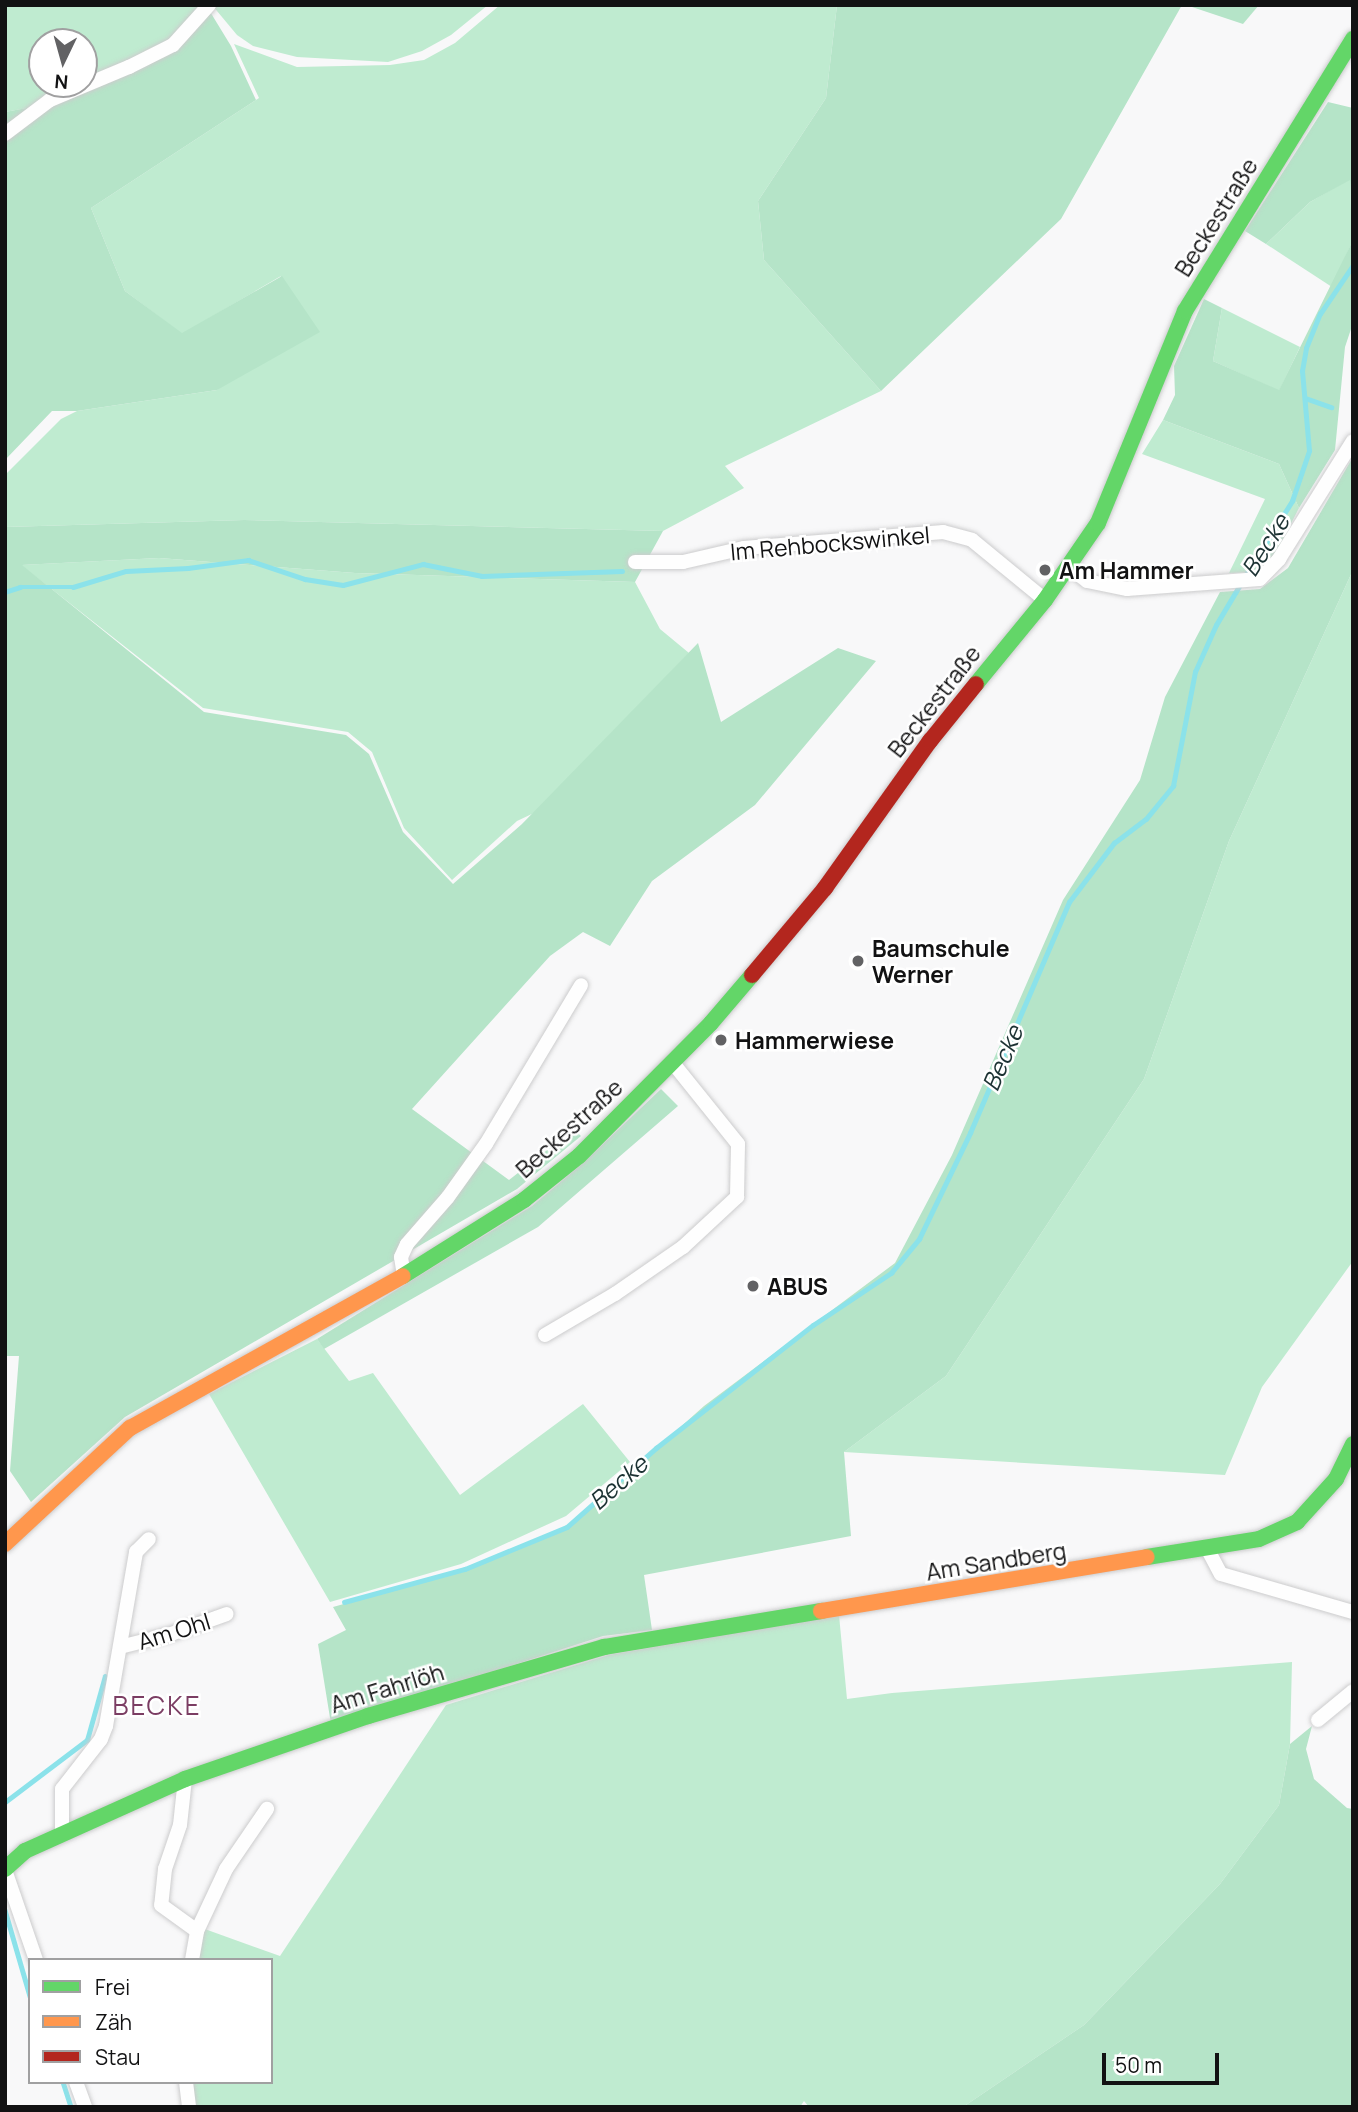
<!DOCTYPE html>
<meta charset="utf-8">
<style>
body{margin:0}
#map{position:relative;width:1358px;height:2112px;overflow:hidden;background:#f8f8f9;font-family:Manrope,sans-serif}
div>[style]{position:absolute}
.green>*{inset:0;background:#bfebd0}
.forest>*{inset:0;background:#b5e4c8}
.stream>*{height:4.5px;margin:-2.25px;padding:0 2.25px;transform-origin:2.25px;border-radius:2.25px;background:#8be2ea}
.roads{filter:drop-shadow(0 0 2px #cccccd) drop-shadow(0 0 2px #cccccd)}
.street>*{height:14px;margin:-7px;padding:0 7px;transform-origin:7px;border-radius:7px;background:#fefefe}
.fast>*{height:16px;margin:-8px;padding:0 8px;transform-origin:8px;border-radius:8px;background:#63d668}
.slow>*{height:16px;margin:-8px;padding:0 8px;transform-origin:8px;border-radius:8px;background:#ff974d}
.jam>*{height:16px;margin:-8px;padding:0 8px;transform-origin:8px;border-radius:8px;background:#b3261e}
.dots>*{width:19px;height:19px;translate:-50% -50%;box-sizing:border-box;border:4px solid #fff;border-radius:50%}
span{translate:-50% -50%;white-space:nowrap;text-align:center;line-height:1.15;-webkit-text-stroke:5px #fff;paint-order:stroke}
.street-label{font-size:23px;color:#121213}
.poi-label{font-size:23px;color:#121213;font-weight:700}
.left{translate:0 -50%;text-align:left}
.water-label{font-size:24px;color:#1c3233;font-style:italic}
.quarter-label{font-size:26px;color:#7b3d63;letter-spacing:2px}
.frame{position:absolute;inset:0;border:7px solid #121213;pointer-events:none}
.legend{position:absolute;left:28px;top:1958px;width:245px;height:126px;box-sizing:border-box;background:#fff;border:2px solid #a0a0a1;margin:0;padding:9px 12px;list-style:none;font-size:21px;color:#121213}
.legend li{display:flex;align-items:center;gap:14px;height:35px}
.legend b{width:35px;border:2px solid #a0a0a1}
.north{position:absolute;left:28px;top:28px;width:70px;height:70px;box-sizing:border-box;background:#fff;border:2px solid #a0a0a1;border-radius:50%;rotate:185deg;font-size:19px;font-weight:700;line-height:28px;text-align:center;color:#121213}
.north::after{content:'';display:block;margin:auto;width:24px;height:32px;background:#626264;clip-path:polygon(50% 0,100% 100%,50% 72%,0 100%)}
.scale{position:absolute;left:1102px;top:2053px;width:117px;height:32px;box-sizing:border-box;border:4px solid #121213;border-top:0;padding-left:9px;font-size:21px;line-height:24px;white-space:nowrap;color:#121213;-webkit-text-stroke:5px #fff;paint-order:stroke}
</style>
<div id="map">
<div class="green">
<div style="clip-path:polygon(5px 5px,203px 5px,170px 41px,84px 80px,84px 42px,42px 42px,42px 84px,75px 84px,38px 106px,5px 112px)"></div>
<div style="clip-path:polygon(212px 5px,488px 5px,451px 35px,422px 51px,388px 62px,297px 57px,253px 46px,237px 35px)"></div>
<div style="clip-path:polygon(500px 5px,837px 5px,826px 98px,758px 201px,764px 260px,881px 391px,725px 466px,744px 488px,663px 531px,244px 520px,5px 527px,5px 475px,61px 419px,77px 411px,217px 390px,281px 276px,182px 334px,125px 291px,91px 208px,259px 98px,234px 44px,297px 67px,390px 65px,424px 60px,455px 43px)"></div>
<div style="clip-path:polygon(1350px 179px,1352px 242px,1332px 287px,1266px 244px,1310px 202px)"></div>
<div style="clip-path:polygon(1222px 308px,1300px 347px,1279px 391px,1213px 361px)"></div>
<div style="clip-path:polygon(1163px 420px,1279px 464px,1299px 508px,1277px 551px,1258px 572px,1229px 573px,1265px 499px,1142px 454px)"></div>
<div style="clip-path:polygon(159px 558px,355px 573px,635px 582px,660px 629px,689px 653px,534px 813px,517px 821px,452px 880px,404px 828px,372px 752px,348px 732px,203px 708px,21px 565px)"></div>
<div style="clip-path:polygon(1353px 570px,1353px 1261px,1262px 1387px,1225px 1475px,844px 1452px,946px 1376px,1144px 1079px,1229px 841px)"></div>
<div style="clip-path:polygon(317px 1339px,349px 1381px,373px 1373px,460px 1495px,583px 1404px,630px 1462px,566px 1516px,461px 1564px,330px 1602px,209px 1394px)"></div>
<div style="clip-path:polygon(839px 1615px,847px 1699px,892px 1693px,1292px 1662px,1290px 1744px,1279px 1805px,1220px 1884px,1084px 2025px,963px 2107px,809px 2107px,804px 2101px,800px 2107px,192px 2107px,189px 2082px,271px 2082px,271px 1960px,195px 1960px,202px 1928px,280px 1956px,446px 1705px,609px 1655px)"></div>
</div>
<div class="forest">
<div style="clip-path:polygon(837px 5px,1182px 5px,1061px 219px,881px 391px,764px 260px,758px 201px,826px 98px)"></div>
<div style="clip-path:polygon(1186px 5px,1259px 5px,1243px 24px)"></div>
<div style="clip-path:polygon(209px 10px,231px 46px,256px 100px,91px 208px,125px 291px,182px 333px,282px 276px,320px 332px,217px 390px,77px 411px,52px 411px,5px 460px,5px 112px,53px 103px,126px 72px)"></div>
<div style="clip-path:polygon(1328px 102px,1353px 108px,1353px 323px,1345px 347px,1335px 450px,1299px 508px,1279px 464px,1163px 420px,1175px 395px,1174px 366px,1204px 299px,1222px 308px,1213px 361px,1279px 390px,1352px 242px,1350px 180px,1310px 202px,1266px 244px,1245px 231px)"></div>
<div style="clip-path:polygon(1353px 457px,1353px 570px,1229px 841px,1144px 1079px,946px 1376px,844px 1452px,851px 1536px,644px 1575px,652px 1630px,603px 1636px,331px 1724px,318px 1644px,346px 1630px,333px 1607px,465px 1570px,572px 1524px,704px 1406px,895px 1263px,952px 1155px,1063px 900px,1140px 780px,1165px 697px,1220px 592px,1260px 589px,1288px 568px)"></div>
<div style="clip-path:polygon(244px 520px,663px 531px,635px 582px,355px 573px,159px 558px,22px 565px,204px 712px,346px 735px,369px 754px,403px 832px,453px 884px,522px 824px,698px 643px,721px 722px,838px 648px,876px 661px,755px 805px,652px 881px,610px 946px,583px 932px,550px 956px,412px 1109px,509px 1180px,574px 1129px,581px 1136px,517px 1189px,125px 1417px,31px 1502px,10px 1471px,19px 1356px,5px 1356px,5px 527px)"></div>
<div style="clip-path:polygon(661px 1089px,678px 1106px,538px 1227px,324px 1349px,317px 1339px,532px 1206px,582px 1164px)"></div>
<div style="clip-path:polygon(1312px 1726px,1306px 1749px,1314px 1779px,1347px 1808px,1353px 1809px,1353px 2107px,963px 2107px,1084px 2025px,1220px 1884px,1279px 1805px,1290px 1744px)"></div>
</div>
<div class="stream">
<div style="left:1305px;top:398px;width:28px;rotate:19deg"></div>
<div style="left:1245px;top:576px;width:89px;rotate:-57.9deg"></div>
<div style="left:1292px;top:501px;width:53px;rotate:-71.2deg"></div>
<div style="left:1309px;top:451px;width:80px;rotate:-95deg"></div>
<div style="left:1302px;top:371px;width:23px;rotate:-80deg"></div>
<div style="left:1306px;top:348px;width:37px;rotate:-68deg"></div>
<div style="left:1320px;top:314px;width:59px;rotate:-56deg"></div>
<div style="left:5px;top:592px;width:16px;rotate:-18deg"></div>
<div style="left:20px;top:587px;width:53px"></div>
<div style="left:73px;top:587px;width:55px;rotate:-16.8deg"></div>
<div style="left:126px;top:571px;width:62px;rotate:-2.8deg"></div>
<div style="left:188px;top:568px;width:61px;rotate:-7.6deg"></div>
<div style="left:248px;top:560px;width:60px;rotate:18.4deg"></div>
<div style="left:305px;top:579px;width:38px;rotate:9deg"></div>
<div style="left:343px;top:585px;width:83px;rotate:-14.7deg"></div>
<div style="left:423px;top:564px;width:60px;rotate:11.5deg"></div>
<div style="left:482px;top:576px;width:140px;rotate:-2deg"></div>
<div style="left:344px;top:1602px;width:125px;rotate:-15.3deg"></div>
<div style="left:465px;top:1569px;width:110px;rotate:-22.4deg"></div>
<div style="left:567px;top:1527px;width:119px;rotate:-41.6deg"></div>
<div style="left:656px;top:1448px;width:199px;rotate:-38.1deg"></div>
<div style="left:813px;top:1325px;width:94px;rotate:-33.7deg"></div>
<div style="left:891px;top:1273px;width:44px;rotate:-50.5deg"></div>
<div style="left:919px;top:1239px;width:118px;rotate:-64.3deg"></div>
<div style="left:970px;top:1133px;width:251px;rotate:-66.8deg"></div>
<div style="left:1069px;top:902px;width:74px;rotate:-52.7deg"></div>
<div style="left:1114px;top:843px;width:40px;rotate:-37deg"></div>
<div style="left:1146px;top:819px;width:43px;rotate:-50.7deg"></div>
<div style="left:1173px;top:786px;width:116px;rotate:-79.1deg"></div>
<div style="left:1195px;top:672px;width:51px;rotate:-65.9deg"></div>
<div style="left:1216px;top:625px;width:49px;rotate:-59.2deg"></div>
<div style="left:5px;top:1802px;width:103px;rotate:-37.1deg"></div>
<div style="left:87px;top:1740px;width:66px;rotate:-74.3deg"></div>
<div style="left:5px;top:1910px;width:90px;rotate:73.8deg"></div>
<div style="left:63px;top:2082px;width:26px;rotate:72deg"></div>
</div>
<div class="roads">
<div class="street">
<div style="left:5px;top:134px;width:56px;rotate:-37.1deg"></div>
<div style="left:50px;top:100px;width:86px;rotate:-22.7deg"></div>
<div style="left:129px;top:67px;width:49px;rotate:-26.6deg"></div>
<div style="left:173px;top:45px;width:54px;rotate:-48deg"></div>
<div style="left:635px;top:562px;width:48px"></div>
<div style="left:683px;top:562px;width:63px;rotate:-12.9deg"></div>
<div style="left:744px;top:548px;width:200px;rotate:-4.6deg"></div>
<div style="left:943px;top:532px;width:30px;rotate:15deg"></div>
<div style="left:972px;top:540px;width:94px;rotate:39.4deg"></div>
<div style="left:1068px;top:567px;width:24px;rotate:36deg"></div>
<div style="left:1087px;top:581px;width:41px;rotate:11.3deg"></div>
<div style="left:1127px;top:589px;width:133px;rotate:-4.3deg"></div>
<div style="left:1260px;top:579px;width:28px;rotate:-46deg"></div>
<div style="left:1279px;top:559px;width:139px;rotate:-57.9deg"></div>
<div style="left:404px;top:1276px;width:19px;rotate:-99deg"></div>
<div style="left:401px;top:1257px;width:14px;rotate:-65deg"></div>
<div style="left:407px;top:1244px;width:62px;rotate:-48.9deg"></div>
<div style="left:448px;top:1197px;width:65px;rotate:-54.4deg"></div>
<div style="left:486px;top:1144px;width:185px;rotate:-59.1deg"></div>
<div style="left:545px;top:1335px;width:81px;rotate:-30.4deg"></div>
<div style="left:615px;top:1294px;width:83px;rotate:-34.7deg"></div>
<div style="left:683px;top:1247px;width:74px;rotate:-42.8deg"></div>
<div style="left:737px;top:1197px;width:53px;rotate:-88.9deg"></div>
<div style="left:738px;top:1144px;width:105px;rotate:-128.8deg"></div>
<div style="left:1208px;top:1550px;width:27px;rotate:62deg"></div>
<div style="left:1221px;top:1574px;width:137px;rotate:16.1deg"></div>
<div style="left:120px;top:1647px;width:53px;rotate:-14.3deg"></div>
<div style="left:171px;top:1634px;width:59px;rotate:-19.7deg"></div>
<div style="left:1318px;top:1720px;width:45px;rotate:-39.6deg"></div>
<div style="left:185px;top:1779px;width:46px;rotate:96.2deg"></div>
<div style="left:180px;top:1825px;width:46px;rotate:108.8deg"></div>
<div style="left:165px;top:1869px;width:36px;rotate:96deg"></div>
<div style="left:161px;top:1905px;width:44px;rotate:35.8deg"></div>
<div style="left:62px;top:1834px;width:45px;rotate:-90deg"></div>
<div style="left:62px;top:1789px;width:63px;rotate:-52deg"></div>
<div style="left:101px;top:1739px;width:14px;rotate:-69deg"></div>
<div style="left:106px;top:1726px;width:177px;rotate:-80.2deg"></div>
<div style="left:136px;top:1552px;width:18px;rotate:-45deg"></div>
<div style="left:5px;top:1870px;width:95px;rotate:71deg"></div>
<div style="left:192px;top:1960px;width:29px;rotate:-80deg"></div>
<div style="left:197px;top:1931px;width:68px;rotate:-64.9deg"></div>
<div style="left:226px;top:1869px;width:73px;rotate:-55.7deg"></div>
<div style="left:76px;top:2082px;width:27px;rotate:70deg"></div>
<div style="left:186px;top:2082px;width:25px;rotate:83deg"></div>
</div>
<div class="fast">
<div style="left:976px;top:684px;width:109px;rotate:-50.6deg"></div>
<div style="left:1045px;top:600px;width:93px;rotate:-55.5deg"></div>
<div style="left:1098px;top:523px;width:229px;rotate:-67.7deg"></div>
<div style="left:1185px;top:311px;width:320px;rotate:-58.3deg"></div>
<div style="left:403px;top:1276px;width:143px;rotate:-32.1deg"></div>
<div style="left:524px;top:1200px;width:70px;rotate:-38.7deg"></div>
<div style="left:579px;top:1156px;width:187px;rotate:-45.2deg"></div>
<div style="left:711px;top:1023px;width:63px;rotate:-49.5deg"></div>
<div style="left:1147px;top:1557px;width:113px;rotate:-9.1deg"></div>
<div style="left:1259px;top:1539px;width:42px;rotate:-24.1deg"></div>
<div style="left:1297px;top:1522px;width:58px;rotate:-47.8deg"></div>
<div style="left:1336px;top:1479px;width:39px;rotate:-64deg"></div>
<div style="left:5px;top:1869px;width:27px;rotate:-42deg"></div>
<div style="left:25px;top:1851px;width:175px;rotate:-24.2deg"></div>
<div style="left:185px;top:1779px;width:194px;rotate:-19deg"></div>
<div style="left:368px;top:1716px;width:246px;rotate:-16.3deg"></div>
<div style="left:604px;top:1647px;width:220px;rotate:-9.4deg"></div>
</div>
<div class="slow">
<div style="left:5px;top:1544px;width:171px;rotate:-42.9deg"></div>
<div style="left:130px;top:1428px;width:312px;rotate:-29.1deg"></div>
<div style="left:821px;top:1611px;width:330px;rotate:-9.4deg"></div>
</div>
<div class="jam">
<div style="left:752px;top:975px;width:114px;rotate:-50deg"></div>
<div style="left:825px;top:888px;width:181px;rotate:-54.5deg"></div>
<div style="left:930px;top:741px;width:73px;rotate:-51.1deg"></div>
</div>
</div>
<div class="dots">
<div style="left:1045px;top:570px;background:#626264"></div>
<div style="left:858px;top:961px;background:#626264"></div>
<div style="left:721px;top:1040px;background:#626264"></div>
<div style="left:753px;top:1286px;background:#626264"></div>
</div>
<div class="street-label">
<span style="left:1216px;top:217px;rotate:-58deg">Beckestraße</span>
<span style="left:830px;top:543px;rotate:-5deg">Im Rehbockswinkel</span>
<span style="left:934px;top:701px;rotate:-52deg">Beckestraße</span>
<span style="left:569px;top:1128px;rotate:-42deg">Beckestraße</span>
<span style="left:996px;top:1561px;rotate:-9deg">Am Sandberg</span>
<span style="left:174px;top:1631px;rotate:-17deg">Am Ohl</span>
<span style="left:387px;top:1688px;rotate:-17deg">Am Fahrlöh</span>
</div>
<div class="poi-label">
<span class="left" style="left:1059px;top:570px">Am Hammer</span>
<span class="left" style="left:872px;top:961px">Baumschule<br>Werner</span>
<span class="left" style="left:735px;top:1040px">Hammerwiese</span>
<span class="left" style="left:767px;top:1286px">ABUS</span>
</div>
<div class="water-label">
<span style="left:1265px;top:545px;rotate:-58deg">Becke</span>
<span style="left:1002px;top:1058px;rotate:-67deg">Becke</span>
<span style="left:618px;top:1482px;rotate:-41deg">Becke</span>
</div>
<div class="quarter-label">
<span style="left:157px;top:1706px">BECKE</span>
</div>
<div class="frame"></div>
<ul class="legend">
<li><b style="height:9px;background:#63d668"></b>Frei</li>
<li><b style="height:9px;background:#ff974d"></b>Zäh</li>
<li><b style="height:9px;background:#b3261e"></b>Stau</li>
</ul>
<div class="north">N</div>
<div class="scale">50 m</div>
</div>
